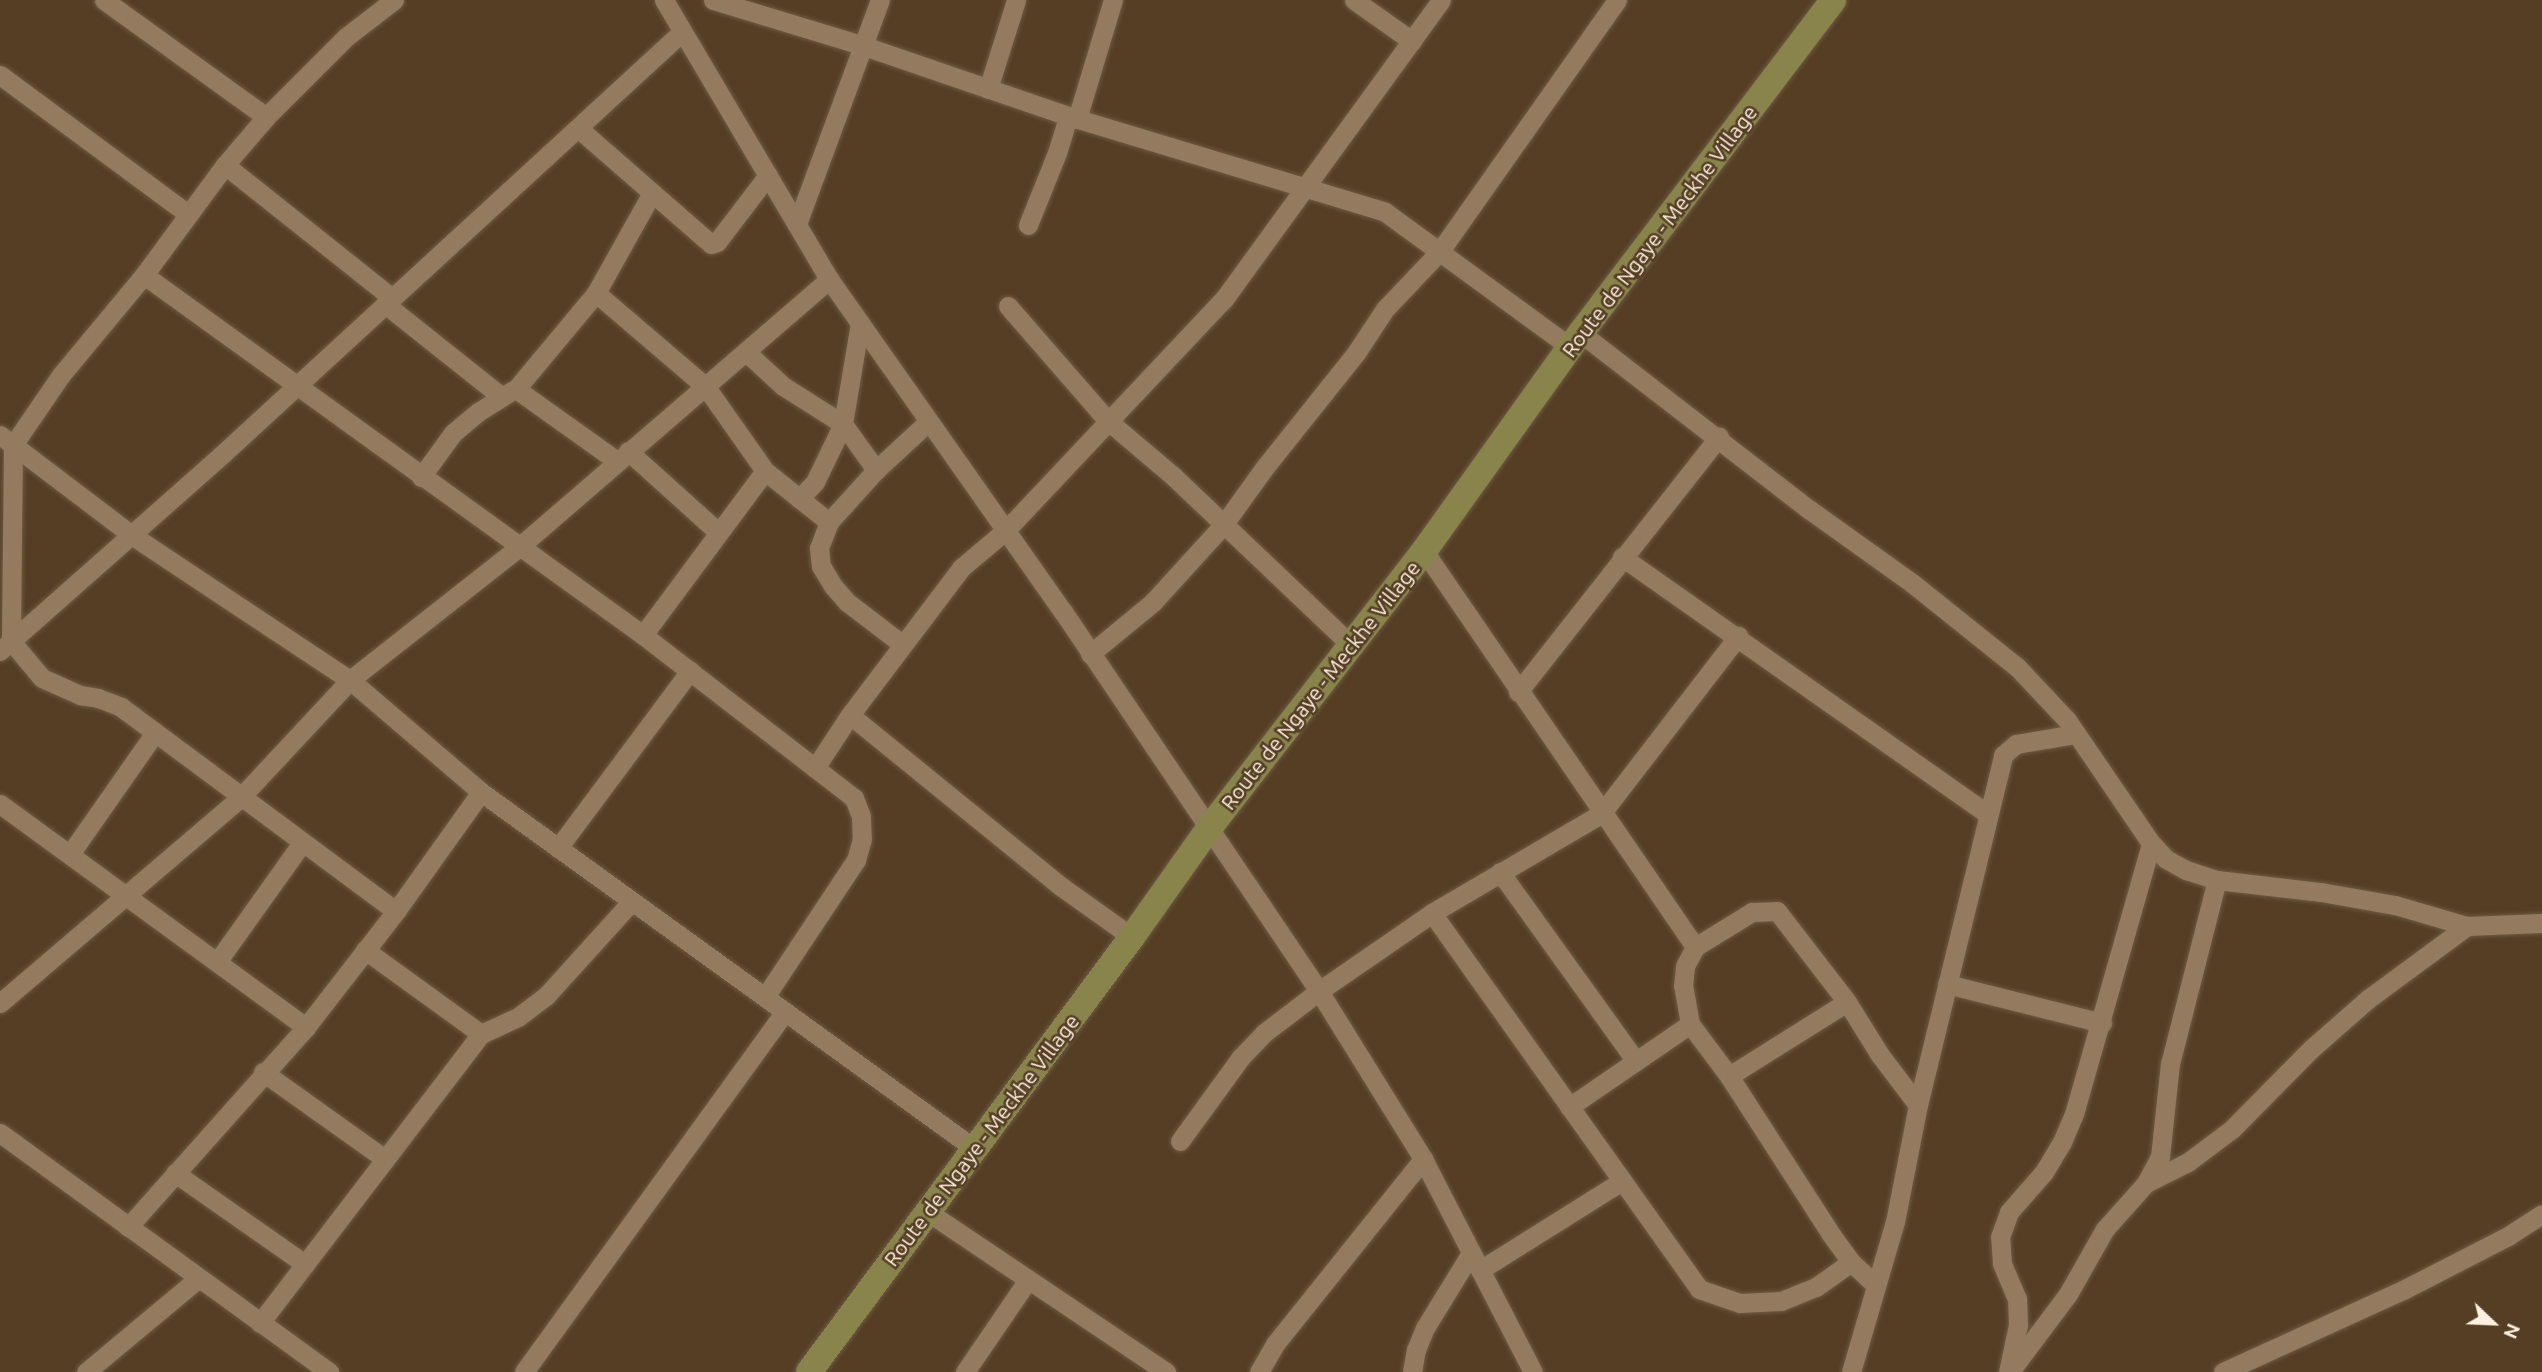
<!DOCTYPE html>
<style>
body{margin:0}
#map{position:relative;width:2542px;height:1372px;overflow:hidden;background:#553e24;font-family:Ubuntu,sans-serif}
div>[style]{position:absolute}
.roads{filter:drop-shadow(0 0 2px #6d5a42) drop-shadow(0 0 2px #6d5a42)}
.minor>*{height:19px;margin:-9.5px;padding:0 9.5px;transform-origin:9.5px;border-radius:9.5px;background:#947a5f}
.secondary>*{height:26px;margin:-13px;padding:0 13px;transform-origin:13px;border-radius:13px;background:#88844c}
span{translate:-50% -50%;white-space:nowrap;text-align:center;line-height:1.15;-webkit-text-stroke:5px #553e24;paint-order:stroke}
.street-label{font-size:21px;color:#fff0e1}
.north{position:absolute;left:2458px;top:1288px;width:70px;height:70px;-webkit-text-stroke:5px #553e24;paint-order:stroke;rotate:113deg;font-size:19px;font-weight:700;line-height:28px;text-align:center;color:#fff0e1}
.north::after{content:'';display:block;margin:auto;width:24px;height:32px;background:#fff0e1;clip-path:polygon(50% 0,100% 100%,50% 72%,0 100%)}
</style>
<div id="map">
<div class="roads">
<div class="minor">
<div style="left:104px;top:0;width:200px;rotate:35.8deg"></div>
<div style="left:394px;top:0;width:61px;rotate:142.4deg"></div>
<div style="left:346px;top:37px;width:113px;rotate:135deg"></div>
<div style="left:266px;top:117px;width:63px;rotate:130.5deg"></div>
<div style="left:225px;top:165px;width:137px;rotate:126.4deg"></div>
<div style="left:144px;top:275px;width:130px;rotate:129.7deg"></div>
<div style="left:61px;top:375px;width:85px;rotate:124.4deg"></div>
<div style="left:13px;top:445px;width:196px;rotate:90.6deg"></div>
<div style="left:11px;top:641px;width:48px;rotate:50deg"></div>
<div style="left:42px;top:678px;width:42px;rotate:24.1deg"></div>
<div style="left:80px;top:695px;width:18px;rotate:9deg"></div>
<div style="left:98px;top:698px;width:25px;rotate:21deg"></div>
<div style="left:121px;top:707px;width:342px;rotate:36.6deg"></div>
<div style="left:664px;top:0;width:324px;rotate:59.4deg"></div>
<div style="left:829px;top:279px;width:408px;rotate:54.9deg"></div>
<div style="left:1064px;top:613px;width:456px;rotate:56deg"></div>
<div style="left:1319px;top:991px;width:198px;rotate:58.2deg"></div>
<div style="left:1423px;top:1159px;width:240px;rotate:62.7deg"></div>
<div style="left:713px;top:0;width:158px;rotate:16.9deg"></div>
<div style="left:864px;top:46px;width:216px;rotate:18.9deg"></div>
<div style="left:1068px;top:116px;width:331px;rotate:16.8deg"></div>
<div style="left:1385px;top:212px;width:229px;rotate:36.1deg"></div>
<div style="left:1354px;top:0;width:71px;rotate:35.3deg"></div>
<div style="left:0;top:75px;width:234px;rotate:36.5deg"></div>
<div style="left:988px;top:89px;width:93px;rotate:-72.5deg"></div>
<div style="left:1077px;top:119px;width:124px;rotate:-73.2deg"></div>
<div style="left:578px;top:128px;width:176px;rotate:41.1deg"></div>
<div style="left:711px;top:244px;width:6px;rotate:-18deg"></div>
<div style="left:717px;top:242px;width:84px;rotate:-52.7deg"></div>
<div style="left:225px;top:165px;width:213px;rotate:38.5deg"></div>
<div style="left:797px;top:224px;width:239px;rotate:-69.7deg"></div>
<div style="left:1028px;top:225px;width:78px;rotate:-68.1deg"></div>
<div style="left:1057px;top:153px;width:39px;rotate:-73deg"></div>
<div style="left:144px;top:275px;width:615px;rotate:35.81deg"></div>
<div style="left:643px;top:635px;width:267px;rotate:37.7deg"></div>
<div style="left:854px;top:798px;width:19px;rotate:69deg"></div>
<div style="left:861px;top:816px;width:23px;rotate:88deg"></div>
<div style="left:862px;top:839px;width:22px;rotate:106deg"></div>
<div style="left:856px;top:860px;width:164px;rotate:123.6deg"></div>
<div style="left:596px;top:293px;width:125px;rotate:129.8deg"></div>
<div style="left:516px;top:389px;width:124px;rotate:35.5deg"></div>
<div style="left:385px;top:304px;width:149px;rotate:38.5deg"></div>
<div style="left:1008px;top:306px;width:152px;rotate:49deg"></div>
<div style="left:1108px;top:421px;width:85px;rotate:40.2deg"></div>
<div style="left:1173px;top:476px;width:244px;rotate:43.5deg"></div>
<div style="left:860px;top:323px;width:102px;rotate:99.6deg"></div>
<div style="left:843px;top:424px;width:57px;rotate:54.3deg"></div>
<div style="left:876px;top:470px;width:70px;rotate:132.1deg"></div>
<div style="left:829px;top:522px;width:28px;rotate:111deg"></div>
<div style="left:819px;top:548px;width:18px;rotate:84deg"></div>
<div style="left:821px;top:566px;width:23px;rotate:59deg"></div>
<div style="left:833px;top:586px;width:21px;rotate:49deg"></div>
<div style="left:847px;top:602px;width:69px;rotate:37.4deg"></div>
<div style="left:1582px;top:334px;width:288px;rotate:37.7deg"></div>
<div style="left:1810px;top:510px;width:125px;rotate:35.6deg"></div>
<div style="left:1912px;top:583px;width:136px;rotate:38.7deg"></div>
<div style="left:2018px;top:668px;width:71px;rotate:46.7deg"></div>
<div style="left:2067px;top:720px;width:149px;rotate:55.7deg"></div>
<div style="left:2151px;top:843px;width:22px;rotate:47deg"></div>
<div style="left:2166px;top:859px;width:23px;rotate:29deg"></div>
<div style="left:2186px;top:870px;width:33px;rotate:18deg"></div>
<div style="left:2217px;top:880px;width:105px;rotate:6.6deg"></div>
<div style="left:2321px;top:892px;width:75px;rotate:10deg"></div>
<div style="left:2395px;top:905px;width:75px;rotate:16.3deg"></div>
<div style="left:2467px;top:926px;width:75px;rotate:-2.3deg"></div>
<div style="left:746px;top:352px;width:50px;rotate:42.6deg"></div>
<div style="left:783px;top:386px;width:71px;rotate:32.3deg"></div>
<div style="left:843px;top:424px;width:64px;rotate:115.8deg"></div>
<div style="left:815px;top:482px;width:23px;rotate:133deg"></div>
<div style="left:0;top:435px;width:167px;rotate:37.2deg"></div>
<div style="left:133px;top:536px;width:260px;rotate:33.6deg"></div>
<div style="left:350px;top:680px;width:172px;rotate:40.5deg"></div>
<div style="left:481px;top:792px;width:609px;rotate:35.85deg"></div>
<div style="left:628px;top:451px;width:122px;rotate:42deg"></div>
<div style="left:876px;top:470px;width:71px;rotate:-42.7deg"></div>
<div style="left:765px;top:471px;width:82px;rotate:38.6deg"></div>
<div style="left:421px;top:477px;width:54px;rotate:-54deg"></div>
<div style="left:453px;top:433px;width:33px;rotate:-40deg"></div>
<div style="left:478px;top:412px;width:40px;rotate:-32deg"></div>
<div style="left:1424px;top:551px;width:480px;rotate:55.6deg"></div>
<div style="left:1695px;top:947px;width:67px;rotate:-31.6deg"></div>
<div style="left:1752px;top:912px;width:25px;rotate:-2deg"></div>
<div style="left:1777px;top:911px;width:115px;rotate:52.4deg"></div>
<div style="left:1847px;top:1002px;width:62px;rotate:58.1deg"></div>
<div style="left:1880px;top:1055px;width:63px;rotate:52.8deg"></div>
<div style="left:1622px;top:557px;width:447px;rotate:35.1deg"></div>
<div style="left:643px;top:635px;width:204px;rotate:-53.4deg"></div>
<div style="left:765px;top:471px;width:103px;rotate:-125.1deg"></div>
<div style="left:706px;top:387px;width:145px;rotate:-139.5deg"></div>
<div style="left:596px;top:293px;width:115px;rotate:-60.8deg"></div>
<div style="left:0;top:651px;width:288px;rotate:-41.5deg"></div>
<div style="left:216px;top:460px;width:633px;rotate:-42.57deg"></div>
<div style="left:1090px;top:654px;width:82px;rotate:-39.5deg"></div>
<div style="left:1153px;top:602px;width:105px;rotate:-47.7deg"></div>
<div style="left:1224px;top:524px;width:70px;rotate:-54.3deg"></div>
<div style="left:1265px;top:467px;width:146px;rotate:-51.4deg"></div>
<div style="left:1356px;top:353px;width:53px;rotate:-56.6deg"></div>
<div style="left:1385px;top:309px;width:80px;rotate:-46.5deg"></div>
<div style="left:1440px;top:251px;width:307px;rotate:-54.8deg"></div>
<div style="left:1518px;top:692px;width:325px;rotate:-51.8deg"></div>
<div style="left:850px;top:715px;width:269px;rotate:39.1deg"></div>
<div style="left:1059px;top:885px;width:90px;rotate:35.5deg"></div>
<div style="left:815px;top:768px;width:64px;rotate:-56.6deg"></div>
<div style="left:850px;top:715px;width:184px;rotate:-52.9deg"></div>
<div style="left:961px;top:568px;width:57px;rotate:-40.1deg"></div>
<div style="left:1005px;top:531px;width:319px;rotate:-46.7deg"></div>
<div style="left:1224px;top:299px;width:369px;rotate:-54deg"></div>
<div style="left:0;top:804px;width:379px;rotate:36.1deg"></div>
<div style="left:558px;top:848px;width:221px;rotate:-53.3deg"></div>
<div style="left:70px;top:854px;width:146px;rotate:-55deg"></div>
<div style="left:1500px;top:872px;width:233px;rotate:54.3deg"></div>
<div style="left:1432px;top:913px;width:461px;rotate:54.6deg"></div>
<div style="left:1699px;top:1289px;width:43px;rotate:18.9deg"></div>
<div style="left:1740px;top:1303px;width:41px;rotate:-2.8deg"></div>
<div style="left:1781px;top:1301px;width:38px;rotate:-22deg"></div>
<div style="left:1816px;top:1287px;width:43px;rotate:-35.5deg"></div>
<div style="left:365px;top:950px;width:143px;rotate:35.9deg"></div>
<div style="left:217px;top:962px;width:146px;rotate:-54.5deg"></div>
<div style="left:1947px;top:984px;width:160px;rotate:14.1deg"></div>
<div style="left:0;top:1003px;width:316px;rotate:-40.5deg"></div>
<div style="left:240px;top:798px;width:161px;rotate:-47deg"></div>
<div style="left:350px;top:680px;width:215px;rotate:-38.2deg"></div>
<div style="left:519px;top:547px;width:410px;rotate:-40.8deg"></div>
<div style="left:1690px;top:1024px;width:65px;rotate:53.1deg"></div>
<div style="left:1729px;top:1076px;width:139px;rotate:-32.1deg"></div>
<div style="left:263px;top:1072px;width:150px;rotate:35.5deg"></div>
<div style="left:1729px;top:1076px;width:187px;rotate:57.2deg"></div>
<div style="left:1830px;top:1233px;width:36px;rotate:54deg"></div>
<div style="left:1851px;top:1262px;width:33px;rotate:43deg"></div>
<div style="left:1569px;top:1107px;width:147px;rotate:-34.4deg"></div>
<div style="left:1690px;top:1024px;width:39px;rotate:-100deg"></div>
<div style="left:1683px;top:986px;width:20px;rotate:-84deg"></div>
<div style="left:1685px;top:966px;width:21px;rotate:-62deg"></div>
<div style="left:0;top:1133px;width:407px;rotate:36deg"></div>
<div style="left:1180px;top:1141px;width:104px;rotate:-54deg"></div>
<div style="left:1241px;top:1057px;width:33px;rotate:-46deg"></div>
<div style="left:1264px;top:1033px;width:69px;rotate:-37.4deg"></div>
<div style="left:1319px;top:991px;width:137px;rotate:-34.6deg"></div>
<div style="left:1432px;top:913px;width:196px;rotate:-30.4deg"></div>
<div style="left:1601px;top:814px;width:225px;rotate:-52.4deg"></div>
<div style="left:175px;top:1173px;width:159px;rotate:35deg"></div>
<div style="left:2146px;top:1183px;width:47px;rotate:-26.6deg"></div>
<div style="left:2188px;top:1162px;width:55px;rotate:-36.9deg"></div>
<div style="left:2232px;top:1129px;width:112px;rotate:-45.4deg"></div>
<div style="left:2311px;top:1049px;width:76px;rotate:-41.3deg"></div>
<div style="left:2368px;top:999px;width:123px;rotate:-36.4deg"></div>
<div style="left:928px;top:1212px;width:287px;rotate:33.9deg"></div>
<div style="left:128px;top:1227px;width:268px;rotate:-48.3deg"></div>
<div style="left:306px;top:1027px;width:147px;rotate:-52.2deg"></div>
<div style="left:396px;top:911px;width:146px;rotate:-54.5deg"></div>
<div style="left:1480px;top:1270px;width:168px;rotate:-32.1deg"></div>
<div style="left:260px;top:1323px;width:364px;rotate:-52.6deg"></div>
<div style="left:481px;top:1034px;width:41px;rotate:-24.7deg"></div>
<div style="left:518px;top:1017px;width:35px;rotate:-37deg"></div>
<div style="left:546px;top:996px;width:127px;rotate:-47.9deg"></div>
<div style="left:2011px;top:1370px;width:95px;rotate:-53.1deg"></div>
<div style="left:2068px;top:1294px;width:75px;rotate:-60.4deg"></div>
<div style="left:2105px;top:1229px;width:62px;rotate:-48.3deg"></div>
<div style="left:2146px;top:1183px;width:30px;rotate:-62deg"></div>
<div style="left:2160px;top:1157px;width:94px;rotate:-83.9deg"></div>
<div style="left:2170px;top:1064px;width:190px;rotate:-75.7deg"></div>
<div style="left:86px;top:1372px;width:147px;rotate:-39.8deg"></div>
<div style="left:524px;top:1372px;width:445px;rotate:-54.1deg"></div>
<div style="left:965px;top:1372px;width:110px;rotate:-55.7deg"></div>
<div style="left:1259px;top:1372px;width:32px;rotate:-60deg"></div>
<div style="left:1275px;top:1344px;width:237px;rotate:-51.3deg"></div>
<div style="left:1412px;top:1372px;width:22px;rotate:-80deg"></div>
<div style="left:1416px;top:1350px;width:24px;rotate:-68deg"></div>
<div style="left:1425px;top:1328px;width:88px;rotate:-58.5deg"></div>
<div style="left:1851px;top:1372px;width:156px;rotate:-73.7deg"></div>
<div style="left:1895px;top:1222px;width:119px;rotate:-78.9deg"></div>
<div style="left:1918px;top:1105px;width:360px;rotate:-76.3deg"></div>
<div style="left:2003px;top:755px;width:17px;rotate:-40deg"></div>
<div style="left:2016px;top:744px;width:60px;rotate:-9.6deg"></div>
<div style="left:2008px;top:1372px;width:48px;rotate:-78deg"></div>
<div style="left:2018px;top:1325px;width:26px;rotate:-92deg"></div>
<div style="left:2017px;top:1299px;width:39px;rotate:-113deg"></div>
<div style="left:2002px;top:1263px;width:26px;rotate:-94deg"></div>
<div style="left:2000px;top:1237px;width:27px;rotate:-70deg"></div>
<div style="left:2009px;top:1212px;width:53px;rotate:-48.8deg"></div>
<div style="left:2044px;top:1172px;width:35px;rotate:-59deg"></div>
<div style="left:2062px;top:1142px;width:30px;rotate:-67deg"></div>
<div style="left:2074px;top:1114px;width:282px;rotate:-74.1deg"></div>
<div style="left:2223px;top:1372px;width:198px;rotate:-24.5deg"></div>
<div style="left:2403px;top:1290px;width:118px;rotate:-27.2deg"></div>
<div style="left:2508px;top:1236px;width:40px;rotate:-32.9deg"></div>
</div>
<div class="secondary">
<div style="left:809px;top:1372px;width:542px;rotate:-53.41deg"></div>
<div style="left:1132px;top:937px;width:135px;rotate:-54.7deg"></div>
<div style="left:1210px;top:827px;width:349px;rotate:-52.2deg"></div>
<div style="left:1424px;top:551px;width:251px;rotate:-54.4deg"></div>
<div style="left:1570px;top:347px;width:435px;rotate:-52.8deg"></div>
</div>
</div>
<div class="street-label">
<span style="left:1659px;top:231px;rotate:-53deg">Route de Ngaye - Meckhe Village</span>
<span style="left:1320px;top:685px;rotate:-52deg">Route de Ngaye - Meckhe Village</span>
<span style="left:981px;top:1140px;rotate:-53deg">Route de Ngaye - Meckhe Village</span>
</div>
<div class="north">N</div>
</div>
